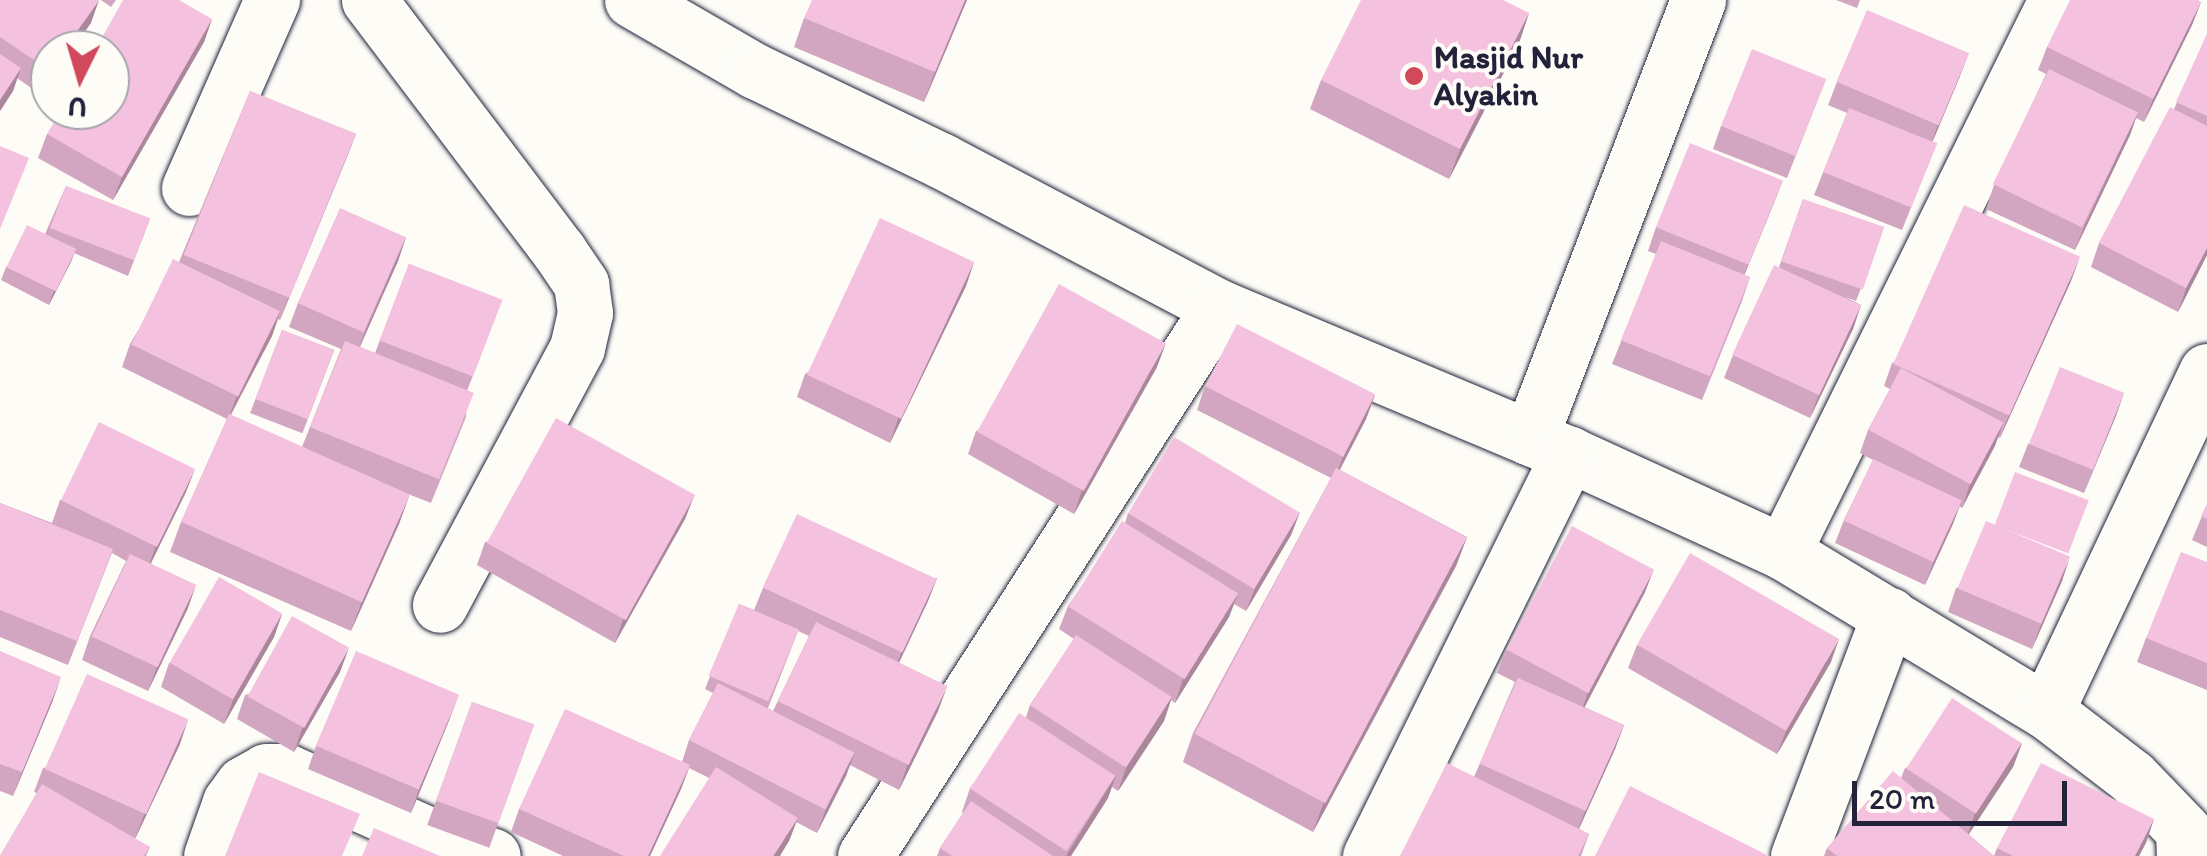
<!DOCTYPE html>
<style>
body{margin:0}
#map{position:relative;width:2207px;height:856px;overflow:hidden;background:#fdfcf7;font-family:Itim,sans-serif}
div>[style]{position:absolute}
.roads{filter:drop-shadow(0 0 2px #22223b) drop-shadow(0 0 2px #22223b)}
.street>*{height:55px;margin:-27.5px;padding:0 27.5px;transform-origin:27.5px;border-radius:27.5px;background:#fdfcf7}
.wall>*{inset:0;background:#d2a6c0;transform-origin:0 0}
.shaded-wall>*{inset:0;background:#ab879c}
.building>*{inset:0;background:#f4c1df;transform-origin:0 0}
.dots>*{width:28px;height:28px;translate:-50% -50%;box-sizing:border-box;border:5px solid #fdfcf7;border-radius:50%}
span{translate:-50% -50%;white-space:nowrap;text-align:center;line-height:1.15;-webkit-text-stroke:8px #fdfcf7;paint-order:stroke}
.poi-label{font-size:32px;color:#22223b;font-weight:700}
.left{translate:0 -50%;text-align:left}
.north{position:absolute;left:30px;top:30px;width:100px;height:100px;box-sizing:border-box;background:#fdfcf7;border:2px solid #a5a5ac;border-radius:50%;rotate:185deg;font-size:28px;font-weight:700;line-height:40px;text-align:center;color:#22223b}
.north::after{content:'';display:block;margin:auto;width:35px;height:45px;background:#d1495b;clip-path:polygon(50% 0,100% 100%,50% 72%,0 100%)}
.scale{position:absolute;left:1852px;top:781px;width:215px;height:45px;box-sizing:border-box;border:5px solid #22223b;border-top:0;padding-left:12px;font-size:30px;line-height:35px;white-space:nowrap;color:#22223b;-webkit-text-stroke:8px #fdfcf7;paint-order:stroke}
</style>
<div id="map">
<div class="roads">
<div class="street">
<div style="left:369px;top:0;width:315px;rotate:52.9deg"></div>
<div style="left:559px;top:251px;width:40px;rotate:56deg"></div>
<div style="left:581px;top:284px;width:29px;rotate:82deg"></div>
<div style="left:585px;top:313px;width:36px;rotate:103deg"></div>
<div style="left:577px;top:348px;width:291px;rotate:118.1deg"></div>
<div style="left:632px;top:0;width:142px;rotate:30deg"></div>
<div style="left:755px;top:71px;width:208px;rotate:25.7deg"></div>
<div style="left:942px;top:161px;width:313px;rotate:27.8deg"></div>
<div style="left:1219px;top:307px;width:380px;rotate:22.8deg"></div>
<div style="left:1569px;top:454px;width:235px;rotate:24.6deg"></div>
<div style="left:1783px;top:552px;width:307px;rotate:31.2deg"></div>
<div style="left:2046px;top:711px;width:108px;rotate:37.5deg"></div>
<div style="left:2132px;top:777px;width:74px;rotate:46.1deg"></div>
<div style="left:2183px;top:830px;width:26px;rotate:88deg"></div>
<div style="left:189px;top:188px;width:206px;rotate:-66.2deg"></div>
<div style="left:1530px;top:438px;width:469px;rotate:-69deg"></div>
<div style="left:1783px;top:552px;width:616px;rotate:-63.68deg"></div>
<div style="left:2046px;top:711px;width:376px;rotate:-64.7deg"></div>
<div style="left:211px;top:856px;width:57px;rotate:-70.6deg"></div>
<div style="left:230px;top:802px;width:22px;rotate:-54deg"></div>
<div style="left:243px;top:784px;width:26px;rotate:-29deg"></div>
<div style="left:266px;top:771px;width:20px"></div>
<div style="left:286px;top:771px;width:158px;rotate:24deg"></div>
<div style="left:430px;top:835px;width:66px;rotate:18.4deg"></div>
<div style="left:865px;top:856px;width:653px;rotate:-57.19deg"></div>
<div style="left:1370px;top:856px;width:449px;rotate:-63.7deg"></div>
<div style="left:1798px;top:856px;width:258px;rotate:-69.3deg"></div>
</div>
</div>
<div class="wall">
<div style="clip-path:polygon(0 0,91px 23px,50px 50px,50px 82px,41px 95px,17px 78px,13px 91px,0 111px)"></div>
<div style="clip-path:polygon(101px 0,116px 0,111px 7px)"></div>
<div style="clip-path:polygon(967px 0,924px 102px,794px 47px,804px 18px)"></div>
<div style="clip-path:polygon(1836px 0,1860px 0,1857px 8px)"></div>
<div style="clip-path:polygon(2201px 2px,2192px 25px,2144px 122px,2136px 118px,2130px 135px,2075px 250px,1986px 209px,1994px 185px,2046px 74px,2038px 70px,2047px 47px)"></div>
<div style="clip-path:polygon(1529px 13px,1519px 43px,1449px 179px,1310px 109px,1321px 80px)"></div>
<div style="clip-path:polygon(212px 19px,204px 42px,113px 200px,38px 158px,47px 134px)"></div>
<div style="clip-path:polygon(2207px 34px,2207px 255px,2178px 312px,2091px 267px,2099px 243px,2174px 109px)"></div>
<div style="clip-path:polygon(1960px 76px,1932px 142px,1937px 143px,1902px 230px,1814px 195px,1847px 113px,1828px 105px,1837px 82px)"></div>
<div style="clip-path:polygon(1826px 79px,1787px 178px,1713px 149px,1721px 126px)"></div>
<div style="clip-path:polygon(250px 91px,356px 134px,280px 320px,278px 319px,272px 336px,231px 415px,302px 447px,341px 349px,289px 327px,298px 303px,406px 237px,398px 261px,360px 347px,375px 353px,409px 264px,502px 300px,467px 391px,466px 417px,431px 503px,408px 494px,399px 524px,351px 631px,170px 552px,181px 522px,227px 419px,122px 367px,130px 344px,179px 262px)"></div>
<div style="clip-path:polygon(1783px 180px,1744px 275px,1750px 277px,1742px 301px,1702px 400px,1612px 364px,1656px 254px,1648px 251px,1656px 227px)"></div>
<div style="clip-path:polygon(66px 186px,150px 219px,128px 276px,74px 253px,49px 305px,1px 280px,6px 267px,45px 234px)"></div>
<div style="clip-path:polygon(1803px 199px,1861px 288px,1856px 301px,1845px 297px,1861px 305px,1853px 329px,1810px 418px,1724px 378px,1733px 355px,1779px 267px)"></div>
<div style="clip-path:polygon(974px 262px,966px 286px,890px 443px,797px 397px,805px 374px)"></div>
<div style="clip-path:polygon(2071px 281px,2000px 438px,1998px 437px,1962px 508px,1959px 506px,1925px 585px,1835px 543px,1844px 520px,1873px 460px,1860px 453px,1868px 430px,1890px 389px,1884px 386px,1892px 363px)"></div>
<div style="left:282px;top:330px;width:56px;height:89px;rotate:21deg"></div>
<div style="clip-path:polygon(1157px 367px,1074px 514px,968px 454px,976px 431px)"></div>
<div style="clip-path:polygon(1205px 386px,1375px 395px,1366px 419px,1340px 470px,1467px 537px,1456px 566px,1313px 832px,1183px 762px,1193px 733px,1331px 478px,1197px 410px)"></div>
<div style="clip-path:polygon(2124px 393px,2084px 493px,2019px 467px,2028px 444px)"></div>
<div style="clip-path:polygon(186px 492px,151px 563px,188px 608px,148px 691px,82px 660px,90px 636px,126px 561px,112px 553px,68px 665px,0 637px,0 503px,52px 523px,60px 500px)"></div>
<div style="clip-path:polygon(694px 496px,685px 519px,615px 643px,477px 565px,485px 542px)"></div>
<div style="clip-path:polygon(2207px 504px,2207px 547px,2192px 540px)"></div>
<div style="clip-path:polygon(1300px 512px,1291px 535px,1246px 611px,1234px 604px,1229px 617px,1175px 703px,1171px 700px,1164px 721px,1118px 791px,1112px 787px,1108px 798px,1071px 856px,937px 856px,940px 848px,963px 813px,962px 812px,970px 788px,1026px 717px,1030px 705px,1074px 639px,1059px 629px,1068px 606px,1125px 523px,1128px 513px)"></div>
<div style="clip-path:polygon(2068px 557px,2062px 581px,2032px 649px,1948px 612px,1956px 588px)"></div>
<div style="clip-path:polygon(2207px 562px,2207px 690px,2137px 662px,2146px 638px)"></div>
<div style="clip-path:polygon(evenodd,937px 578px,928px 601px,899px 663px,938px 711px,899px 790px,850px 765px,817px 833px,796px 822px,789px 841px,709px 778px,689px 768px,681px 789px,650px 856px,563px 856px,511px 832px,519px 809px,682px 762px,689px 740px,713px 693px,705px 689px,739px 604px,754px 610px,763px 588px,937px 578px,798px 631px,809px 636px,773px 711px,768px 708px,798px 631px)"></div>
<div style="clip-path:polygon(1645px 592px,1584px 707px,1624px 725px,1615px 749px,1579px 829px,1589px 834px,1581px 856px,1400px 856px,1474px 777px,1515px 682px,1497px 673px,1506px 649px)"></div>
<div style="clip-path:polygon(282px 614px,274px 637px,224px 724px,161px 687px,169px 663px)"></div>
<div style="clip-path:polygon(1637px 645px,1831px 662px,1777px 754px,1628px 668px)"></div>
<div style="clip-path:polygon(0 651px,53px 700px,13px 796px,0 791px)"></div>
<div style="clip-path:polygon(340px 672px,294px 752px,237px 719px,245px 695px)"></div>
<div style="left:472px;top:702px;width:66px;height:131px;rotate:20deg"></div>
<div style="clip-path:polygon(450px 718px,411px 813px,308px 769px,316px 746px)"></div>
<div style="clip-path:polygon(2022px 743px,2013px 767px,1968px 834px,1994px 856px,1824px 856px,1827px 848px,1901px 778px,1905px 768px)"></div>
<div style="clip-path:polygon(180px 744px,135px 839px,150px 847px,146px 856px,0 856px,37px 793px,34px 792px,43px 768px)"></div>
<div style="clip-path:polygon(2154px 819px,2139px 856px,1994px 856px,1997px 848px)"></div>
</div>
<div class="shaded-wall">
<div style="clip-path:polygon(99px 0,91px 23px,72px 50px,64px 50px)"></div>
<div style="clip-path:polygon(965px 0,967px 0,924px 102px,935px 72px)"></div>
<div style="clip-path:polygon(2201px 2px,2192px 25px,2144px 122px,2153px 99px)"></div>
<div style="clip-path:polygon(1529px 13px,1519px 43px,1449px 179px,1460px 149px)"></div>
<div style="clip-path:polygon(212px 19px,204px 42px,113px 200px,122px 177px)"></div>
<div style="clip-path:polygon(1969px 53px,1960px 76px,1930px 148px,1938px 124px)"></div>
<div style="clip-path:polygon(21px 68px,13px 91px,0 111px,0 100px)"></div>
<div style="clip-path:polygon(50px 71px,50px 82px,41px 95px)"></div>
<div style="clip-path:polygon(2138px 112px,2130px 135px,2075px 250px,2084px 227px)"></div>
<div style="clip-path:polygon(356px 134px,347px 157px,280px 320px,289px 296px)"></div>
<div style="clip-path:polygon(1783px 180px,1774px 203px,1739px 288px,1748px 264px)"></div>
<div style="clip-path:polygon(406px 237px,398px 261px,356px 355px,365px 332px)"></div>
<div style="clip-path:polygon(2207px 248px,2207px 255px,2178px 312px,2186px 288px)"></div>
<div style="clip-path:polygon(76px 249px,71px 262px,49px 305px,54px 291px)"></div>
<div style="clip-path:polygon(2080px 257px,2071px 281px,2000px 438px,2009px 415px)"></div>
<div style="clip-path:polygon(974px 262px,966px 286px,890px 443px,898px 419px)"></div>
<div style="clip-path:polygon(1861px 305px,1853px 329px,1810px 418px,1819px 394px)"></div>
<div style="clip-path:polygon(280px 312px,272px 336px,228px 419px,237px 396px)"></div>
<div style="clip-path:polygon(1166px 343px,1157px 367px,1074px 514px,1082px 490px)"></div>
<div style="clip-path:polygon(2124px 393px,2116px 416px,2084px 493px,2093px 470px)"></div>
<div style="clip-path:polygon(1375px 395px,1366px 419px,1334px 480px,1343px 457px)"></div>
<div style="clip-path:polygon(2003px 423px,1995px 446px,1962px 508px,1970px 484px)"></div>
<div style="clip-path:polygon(195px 469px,186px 492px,147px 571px,155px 548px)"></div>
<div style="clip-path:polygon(410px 494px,399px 524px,351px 631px,362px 601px)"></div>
<div style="clip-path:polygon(694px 496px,685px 519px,615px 643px,623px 620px)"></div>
<div style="clip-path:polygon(1962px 500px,1953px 524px,1925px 585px,1934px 561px)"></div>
<div style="clip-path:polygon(1300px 512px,1291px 535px,1246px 611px,1255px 588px)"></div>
<div style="clip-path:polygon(1467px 537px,1456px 566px,1313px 832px,1324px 802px)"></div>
<div style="clip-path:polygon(2070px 557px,2062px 581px,2032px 649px,2041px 625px)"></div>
<div style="clip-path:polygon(1654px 569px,1645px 592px,1580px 716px,1588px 692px)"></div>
<div style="clip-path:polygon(937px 578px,928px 601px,893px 675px,902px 651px)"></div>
<div style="clip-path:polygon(196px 585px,188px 608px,148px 691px,157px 667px)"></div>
<div style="clip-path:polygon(1238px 593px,1229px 617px,1175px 703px,1183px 679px)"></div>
<div style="clip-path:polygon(282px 614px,274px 637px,224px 724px,233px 700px)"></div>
<div style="clip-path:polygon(1839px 639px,1831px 662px,1777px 754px,1786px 731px)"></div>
<div style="clip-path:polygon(349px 648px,340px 672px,294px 752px,302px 729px)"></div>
<div style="clip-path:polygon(61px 677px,53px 700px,13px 796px,22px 772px)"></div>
<div style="clip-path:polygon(947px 687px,938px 711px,899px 790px,907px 766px)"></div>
<div style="clip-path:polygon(459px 695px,450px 718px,411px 813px,419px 789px)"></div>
<div style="clip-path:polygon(1172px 697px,1164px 721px,1118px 791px,1126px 768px)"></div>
<div style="clip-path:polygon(188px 720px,180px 744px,135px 839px,144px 815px)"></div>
<div style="clip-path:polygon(1624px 725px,1615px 749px,1576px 835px,1585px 811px)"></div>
<div style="clip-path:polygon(2022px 743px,2013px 767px,1967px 837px,1975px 813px)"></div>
<div style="clip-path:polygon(855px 752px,846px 776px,817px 833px,826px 809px)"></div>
<div style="clip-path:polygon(690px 765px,681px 789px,650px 856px,648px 856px)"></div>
<div style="clip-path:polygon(1116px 775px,1108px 798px,1071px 856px,1066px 856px)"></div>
<div style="clip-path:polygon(798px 818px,789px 841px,780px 856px,773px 856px)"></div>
<div style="clip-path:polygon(2154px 819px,2146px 843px,2139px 856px,2135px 856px)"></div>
</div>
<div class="building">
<div style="clip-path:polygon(0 0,99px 0,64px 50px,50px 50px,50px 71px,0 37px)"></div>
<div style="clip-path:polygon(123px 0,179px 0,212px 19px,122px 177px,47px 134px,61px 110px,110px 110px,110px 50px,95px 50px)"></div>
<div style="clip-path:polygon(812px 0,965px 0,935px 72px,804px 18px)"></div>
<div style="clip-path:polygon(1361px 0,1503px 0,1529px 13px,1460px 149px,1321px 80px)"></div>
<div style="clip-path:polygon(2070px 0,2198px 0,2201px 2px,2153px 99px,2047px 47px)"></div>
<div style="left:1867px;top:10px;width:111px;height:78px;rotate:23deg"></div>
<div style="clip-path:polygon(2207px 34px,2207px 116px,2176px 102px)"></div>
<div style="left:1752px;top:49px;width:80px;height:83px;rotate:22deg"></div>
<div style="clip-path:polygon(0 54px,21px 68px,0 100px)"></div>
<div style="left:2049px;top:69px;width:99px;height:128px;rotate:26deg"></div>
<div style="left:250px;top:91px;width:114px;height:177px;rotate:22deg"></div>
<div style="clip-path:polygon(2170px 107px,2207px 126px,2207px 248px,2186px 288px,2099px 243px)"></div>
<div style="left:1849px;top:108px;width:95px;height:69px;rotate:22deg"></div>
<div style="left:1690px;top:143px;width:100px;height:91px;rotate:22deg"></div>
<div style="clip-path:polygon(0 146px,29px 158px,0 229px)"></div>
<div style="left:66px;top:186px;width:90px;height:45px;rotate:21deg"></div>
<div style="left:1803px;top:199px;width:86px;height:66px;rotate:19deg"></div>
<div style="left:1964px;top:205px;width:127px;height:174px;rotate:24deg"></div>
<div style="left:340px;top:208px;width:72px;height:104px;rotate:24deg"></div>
<div style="left:880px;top:218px;width:104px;height:173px;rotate:25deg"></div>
<div style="left:27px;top:225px;width:55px;height:47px;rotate:26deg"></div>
<div style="left:1661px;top:241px;width:96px;height:107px;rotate:22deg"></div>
<div style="left:173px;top:259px;width:119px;height:95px;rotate:26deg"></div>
<div style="left:409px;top:264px;width:100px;height:82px;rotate:21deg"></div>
<div style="left:1774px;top:265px;width:96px;height:99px;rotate:25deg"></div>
<div style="left:1059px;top:284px;width:122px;height:169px;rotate:29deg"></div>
<div style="left:1237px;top:324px;width:155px;height:70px;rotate:27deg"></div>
<div style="left:282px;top:330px;width:56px;height:74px;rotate:21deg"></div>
<div style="left:345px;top:341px;width:139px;height:93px;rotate:22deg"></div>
<div style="left:2060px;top:367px;width:69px;height:83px;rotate:22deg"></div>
<div style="left:1901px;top:368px;width:116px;height:70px;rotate:28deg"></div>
<div style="left:229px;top:414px;width:198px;height:118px;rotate:24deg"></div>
<div style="left:556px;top:418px;width:159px;height:143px;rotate:29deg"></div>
<div style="left:99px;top:422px;width:107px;height:87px;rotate:26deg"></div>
<div style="left:1174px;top:437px;width:147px;height:89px;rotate:31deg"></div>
<div style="left:1873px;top:459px;width:98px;height:68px;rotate:25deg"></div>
<div style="left:1336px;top:468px;width:148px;height:301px;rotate:28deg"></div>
<div style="left:2015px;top:472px;width:79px;height:57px;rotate:21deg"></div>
<div style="clip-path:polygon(0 503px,113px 549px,77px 641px,0 610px)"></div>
<div style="clip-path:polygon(2207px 504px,2207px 519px,2201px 516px)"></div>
<div style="left:797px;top:514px;width:154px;height:81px;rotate:25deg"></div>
<div style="left:1122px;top:521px;width:137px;height:101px;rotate:32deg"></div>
<div style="left:1986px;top:521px;width:91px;height:73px;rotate:23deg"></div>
<div style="left:1572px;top:526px;width:93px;height:140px;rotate:28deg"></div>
<div style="clip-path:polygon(2181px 552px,2207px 562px,2207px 663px,2146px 638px)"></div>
<div style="left:1690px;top:553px;width:172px;height:106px;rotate:30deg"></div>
<div style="left:130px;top:554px;width:73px;height:91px;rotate:25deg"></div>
<div style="left:219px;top:577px;width:73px;height:99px;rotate:30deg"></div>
<div style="left:739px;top:604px;width:65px;height:78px;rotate:23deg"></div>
<div style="left:292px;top:616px;width:65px;height:92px;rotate:29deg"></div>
<div style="left:816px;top:622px;width:146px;height:88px;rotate:26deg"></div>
<div style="left:1076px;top:635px;width:114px;height:84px;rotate:33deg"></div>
<div style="clip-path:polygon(0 651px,61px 677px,22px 772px,0 764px)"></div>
<div style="left:356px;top:651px;width:112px;height:103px;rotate:23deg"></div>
<div style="left:87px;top:674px;width:111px;height:104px;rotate:24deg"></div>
<div style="left:1518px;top:678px;width:116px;height:94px;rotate:24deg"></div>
<div style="left:718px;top:683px;width:153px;height:64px;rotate:27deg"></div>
<div style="left:1952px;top:698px;width:83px;height:84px;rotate:33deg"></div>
<div style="left:472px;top:702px;width:66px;height:105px;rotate:20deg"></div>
<div style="clip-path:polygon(565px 709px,690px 765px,648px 856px,624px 856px,519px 809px)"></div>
<div style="left:1019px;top:713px;width:115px;height:90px;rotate:33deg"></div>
<div style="clip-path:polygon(1447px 763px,1589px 834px,1578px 856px,1400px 856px)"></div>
<div style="clip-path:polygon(2041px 763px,2154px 819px,2135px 856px,2013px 856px,1997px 848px)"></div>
<div style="clip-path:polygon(716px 767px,798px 818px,773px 856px,660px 856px)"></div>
<div style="clip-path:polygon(1893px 771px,1994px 856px,1837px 856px,1827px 848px)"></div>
<div style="clip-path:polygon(259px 772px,360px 814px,342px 856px,225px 856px)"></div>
<div style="clip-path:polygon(42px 784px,150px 847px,144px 856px,0 856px)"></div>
<div style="clip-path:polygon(1630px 786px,1767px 855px,1766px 856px,1595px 856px)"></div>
<div style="clip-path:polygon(971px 801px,1053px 856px,952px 856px,940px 848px)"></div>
<div style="clip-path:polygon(374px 828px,440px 856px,362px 856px)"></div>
</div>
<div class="dots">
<div style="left:1414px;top:76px;background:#d1495b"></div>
</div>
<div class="poi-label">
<span class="left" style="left:1434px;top:76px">Masjid Nur<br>Alyakin</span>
</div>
<div class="north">U</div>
<div class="scale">20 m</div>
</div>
